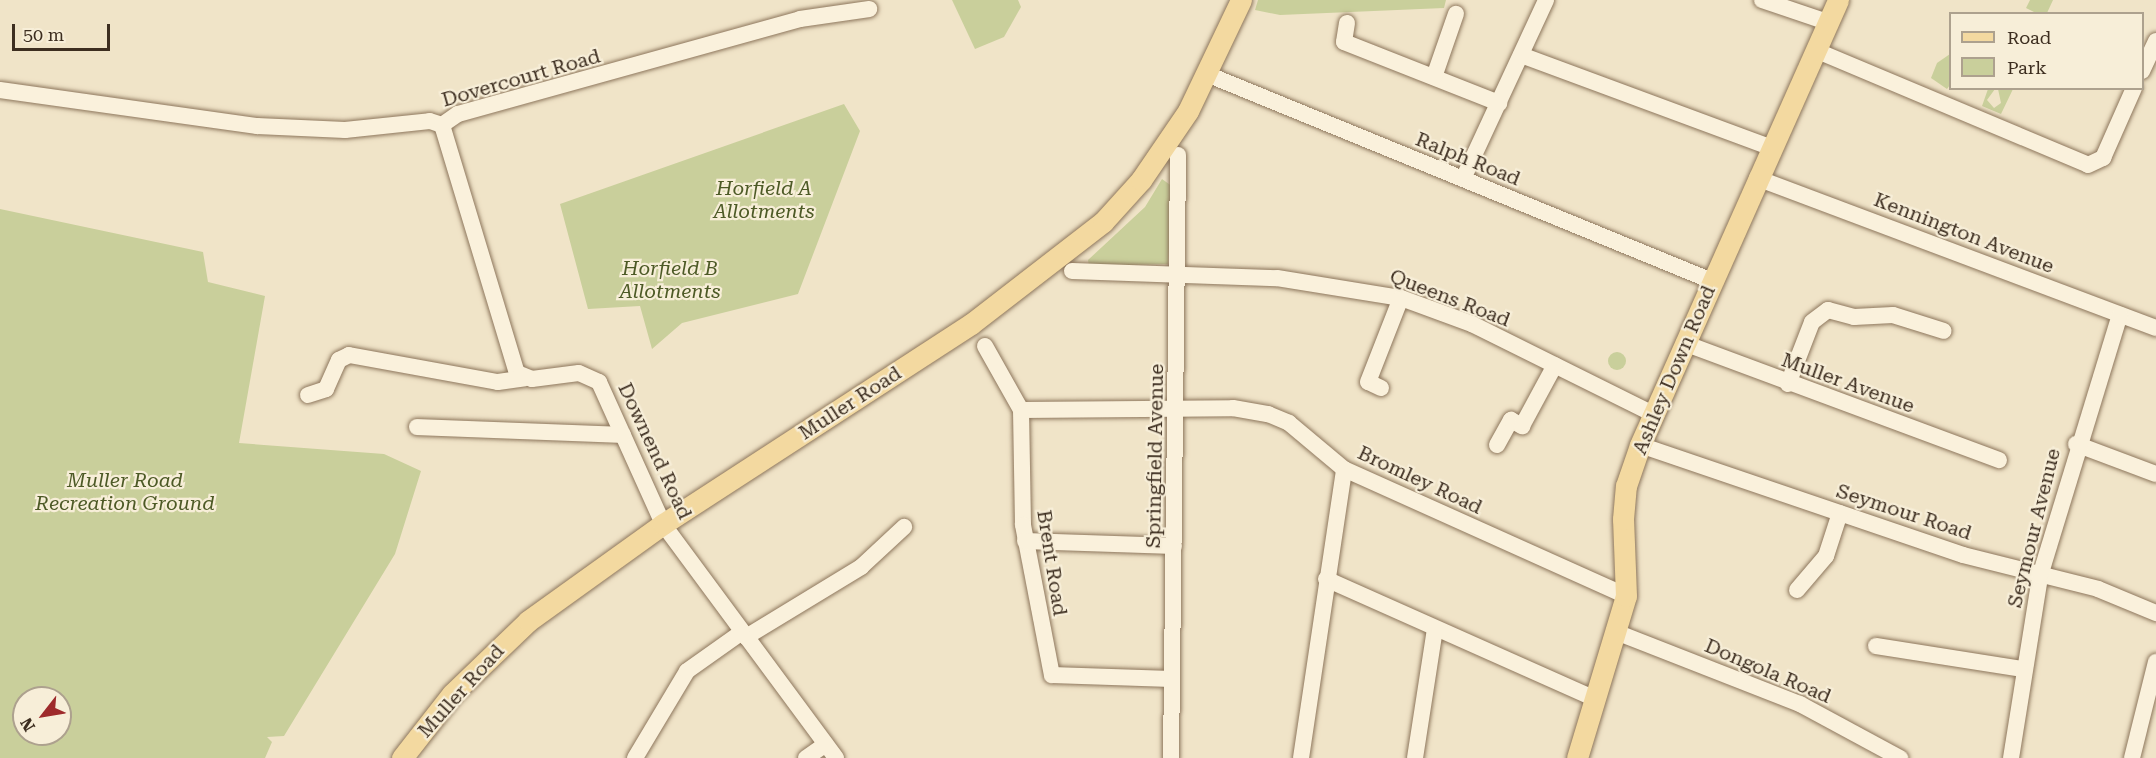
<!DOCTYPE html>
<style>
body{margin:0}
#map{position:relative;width:2156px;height:758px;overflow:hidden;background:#f0e4c8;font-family:"Roboto Serif",serif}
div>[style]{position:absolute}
.green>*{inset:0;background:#c9cf9b}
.round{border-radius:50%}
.roads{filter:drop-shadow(0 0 2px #8d765c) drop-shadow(0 0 2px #8d765c)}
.minor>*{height:16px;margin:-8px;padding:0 8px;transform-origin:8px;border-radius:8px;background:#faf1dc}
.major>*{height:21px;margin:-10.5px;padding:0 10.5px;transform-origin:10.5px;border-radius:10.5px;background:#f3d9a0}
span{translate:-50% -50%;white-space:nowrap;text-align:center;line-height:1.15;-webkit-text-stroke:4.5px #f7eed8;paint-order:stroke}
.street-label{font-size:20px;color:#3d2e20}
.park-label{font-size:20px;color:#4d5a26;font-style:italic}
.legend{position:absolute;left:1949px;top:12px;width:195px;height:78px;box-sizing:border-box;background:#f7eed8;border:2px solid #ada18e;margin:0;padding:8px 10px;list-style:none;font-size:18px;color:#3d2e20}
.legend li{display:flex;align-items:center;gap:12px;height:30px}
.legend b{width:30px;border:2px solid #ada18e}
.north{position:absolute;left:12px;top:686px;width:60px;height:60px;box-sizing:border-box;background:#f7eed8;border:2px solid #ada18e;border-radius:50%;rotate:239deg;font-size:16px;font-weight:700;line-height:24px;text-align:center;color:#3d2e20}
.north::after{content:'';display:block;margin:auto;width:21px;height:27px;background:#9e2a2b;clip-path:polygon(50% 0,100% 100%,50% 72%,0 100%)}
.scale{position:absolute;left:12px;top:24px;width:98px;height:27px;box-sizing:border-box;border:3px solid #3d2e20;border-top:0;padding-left:8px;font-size:18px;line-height:21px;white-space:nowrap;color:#3d2e20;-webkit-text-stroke:4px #f7eed8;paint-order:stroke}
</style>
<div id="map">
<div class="green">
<div style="clip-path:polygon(952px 0,1018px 0,1021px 7px,1004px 37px,975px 49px)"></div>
<div style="clip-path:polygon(1258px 0,1446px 0,1444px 8px,1280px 15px,1255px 10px)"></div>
<div style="clip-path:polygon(2030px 0,2053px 0,2047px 13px,2038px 14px,2026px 8px)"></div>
<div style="clip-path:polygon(1950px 54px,1950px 85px,1947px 89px,1931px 78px,1937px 63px)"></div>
<div style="clip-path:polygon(1988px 89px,1995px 89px,1987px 100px,1994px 108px,2001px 103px,1998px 89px,2013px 89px,2001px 114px,1982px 106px)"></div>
<div style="clip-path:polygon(844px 104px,860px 131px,798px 294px,682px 323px,652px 349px,640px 306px,588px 309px,560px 204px)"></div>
<div style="clip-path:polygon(1162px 179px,1173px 187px,1168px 264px,1089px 266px,1088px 260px,1145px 207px)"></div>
<div style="clip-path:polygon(evenodd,0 209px,203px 252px,208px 282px,265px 296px,239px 443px,384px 454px,421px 471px,395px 554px,284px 736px,267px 737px,272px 742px,265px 758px,0 758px,0 209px,24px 698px,60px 698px,60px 734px,24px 734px,24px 698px)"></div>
<div class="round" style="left:1608px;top:352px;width:18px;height:18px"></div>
</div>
<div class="roads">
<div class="minor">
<div style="left:1762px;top:0;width:69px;rotate:18.7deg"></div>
<div style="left:1347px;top:23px;width:19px;rotate:99deg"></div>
<div style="left:1344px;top:42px;width:167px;rotate:21.5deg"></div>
<div style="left:1815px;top:50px;width:296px;rotate:22.8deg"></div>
<div style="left:2088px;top:165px;width:17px;rotate:-25deg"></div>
<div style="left:2103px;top:158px;width:77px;rotate:-66.1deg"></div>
<div style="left:1521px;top:55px;width:265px;rotate:20.3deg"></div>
<div style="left:2142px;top:71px;width:33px;rotate:-65deg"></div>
<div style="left:1209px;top:75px;width:544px;rotate:22.27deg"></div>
<div style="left:1434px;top:77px;width:67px;rotate:-70.8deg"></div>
<div style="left:0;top:90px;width:260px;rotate:8deg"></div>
<div style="left:257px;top:126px;width:88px;rotate:2.6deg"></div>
<div style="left:345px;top:130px;width:85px;rotate:-6deg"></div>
<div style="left:430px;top:121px;width:13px;rotate:18deg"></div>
<div style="left:442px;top:125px;width:259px;rotate:73.2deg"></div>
<div style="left:517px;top:373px;width:16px;rotate:22deg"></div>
<div style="left:532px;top:379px;width:47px;rotate:-7.3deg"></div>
<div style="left:579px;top:373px;width:22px;rotate:24deg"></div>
<div style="left:599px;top:382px;width:156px;rotate:65.7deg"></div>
<div style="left:663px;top:524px;width:291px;rotate:53.5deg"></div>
<div style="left:442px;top:125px;width:19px;rotate:-35deg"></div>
<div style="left:458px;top:114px;width:355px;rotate:-15.5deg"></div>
<div style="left:800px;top:19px;width:70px;rotate:-8.2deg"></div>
<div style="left:1757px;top:178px;width:426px;rotate:20.6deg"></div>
<div style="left:1463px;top:179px;width:197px;rotate:-65.1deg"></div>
<div style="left:1072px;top:271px;width:205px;rotate:2deg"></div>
<div style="left:1277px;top:278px;width:126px;rotate:9.2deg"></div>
<div style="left:1401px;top:298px;width:76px;rotate:20.1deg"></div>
<div style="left:1472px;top:324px;width:202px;rotate:26.4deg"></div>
<div style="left:1684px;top:343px;width:336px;rotate:20.4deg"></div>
<div style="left:985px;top:346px;width:73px;rotate:60.6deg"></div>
<div style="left:1021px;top:410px;width:115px;rotate:89deg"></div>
<div style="left:1023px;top:525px;width:153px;rotate:79.1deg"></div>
<div style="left:1052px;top:675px;width:119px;rotate:1.9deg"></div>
<div style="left:1788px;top:384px;width:66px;rotate:-68.8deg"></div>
<div style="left:1812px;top:322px;width:20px;rotate:-37deg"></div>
<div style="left:1828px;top:310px;width:27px;rotate:15deg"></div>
<div style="left:1854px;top:317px;width:39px;rotate:-3deg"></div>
<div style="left:1893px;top:315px;width:53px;rotate:17.4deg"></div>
<div style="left:1381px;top:388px;width:14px;rotate:-155deg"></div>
<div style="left:1368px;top:382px;width:90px;rotate:-68.6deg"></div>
<div style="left:308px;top:395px;width:19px;rotate:-18deg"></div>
<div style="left:326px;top:389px;width:32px;rotate:-66deg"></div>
<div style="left:339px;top:360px;width:11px;rotate:-27deg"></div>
<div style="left:349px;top:355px;width:151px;rotate:10.3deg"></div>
<div style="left:498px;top:382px;width:27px;rotate:-8deg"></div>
<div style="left:1021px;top:410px;width:212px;rotate:-0.5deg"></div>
<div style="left:1233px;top:408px;width:36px;rotate:10deg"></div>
<div style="left:1268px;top:414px;width:23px;rotate:23deg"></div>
<div style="left:1289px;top:423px;width:72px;rotate:39.9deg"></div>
<div style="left:1344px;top:469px;width:309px;rotate:24.2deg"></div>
<div style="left:417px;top:427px;width:206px;rotate:2.2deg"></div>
<div style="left:2076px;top:444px;width:85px;rotate:20.6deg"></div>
<div style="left:1497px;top:445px;width:29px;rotate:-61deg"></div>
<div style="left:1511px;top:420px;width:13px;rotate:29deg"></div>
<div style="left:1522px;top:426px;width:69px;rotate:-61.6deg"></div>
<div style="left:1640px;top:445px;width:341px;rotate:18.8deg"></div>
<div style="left:1963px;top:555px;width:139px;rotate:14.1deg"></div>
<div style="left:2098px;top:589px;width:63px;rotate:22.5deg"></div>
<div style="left:1025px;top:541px;width:149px;rotate:1.9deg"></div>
<div style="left:1326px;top:579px;width:295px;rotate:24deg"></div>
<div style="left:1797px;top:590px;width:45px;rotate:-49.5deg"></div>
<div style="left:1826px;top:556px;width:45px;rotate:-72deg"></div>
<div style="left:1616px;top:632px;width:198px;rotate:21.4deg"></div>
<div style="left:1800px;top:704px;width:114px;rotate:28.4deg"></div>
<div style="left:746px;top:637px;width:135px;rotate:-31.3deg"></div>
<div style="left:861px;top:567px;width:59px;rotate:-42.9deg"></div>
<div style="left:1876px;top:646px;width:149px;rotate:8.9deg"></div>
<div style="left:635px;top:758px;width:101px;rotate:-59.1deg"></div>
<div style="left:687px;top:671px;width:67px;rotate:-35.3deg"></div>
<div style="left:806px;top:758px;width:24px;rotate:-35deg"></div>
<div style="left:1171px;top:758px;width:603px;rotate:-89.33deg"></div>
<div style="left:1301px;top:758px;width:292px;rotate:-81.5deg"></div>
<div style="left:1415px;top:758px;width:131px;rotate:-81.2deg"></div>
<div style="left:2011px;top:758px;width:184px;rotate:-80.9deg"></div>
<div style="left:2040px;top:576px;width:273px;rotate:-73deg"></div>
<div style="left:2132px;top:758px;width:99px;rotate:-76deg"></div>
</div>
<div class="major">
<div style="left:402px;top:758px;width:81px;rotate:-52deg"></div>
<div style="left:452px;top:694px;width:105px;rotate:-43.8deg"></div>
<div style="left:528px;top:621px;width:166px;rotate:-35.7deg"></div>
<div style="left:663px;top:524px;width:367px;rotate:-33deg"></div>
<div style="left:971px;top:324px;width:167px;rotate:-37.7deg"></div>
<div style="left:1103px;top:222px;width:57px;rotate:-47.9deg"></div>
<div style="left:1141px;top:180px;width:83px;rotate:-55.7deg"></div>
<div style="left:1188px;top:111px;width:123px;rotate:-64.5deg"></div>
<div style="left:1577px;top:758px;width:169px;rotate:-73.2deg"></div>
<div style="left:1626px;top:596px;width:77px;rotate:-92.2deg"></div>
<div style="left:1623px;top:519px;width:33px;rotate:-85deg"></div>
<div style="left:1626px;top:486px;width:43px;rotate:-71.1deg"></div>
<div style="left:1640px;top:445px;width:487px;rotate:-66deg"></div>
</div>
</div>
<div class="street-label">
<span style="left:521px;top:78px;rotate:-16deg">Dovercourt Road</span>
<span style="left:1468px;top:159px;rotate:22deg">Ralph Road</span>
<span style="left:1964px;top:233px;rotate:21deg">Kennington Avenue</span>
<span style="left:1450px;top:298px;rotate:21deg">Queens Road</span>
<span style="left:1674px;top:370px;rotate:-67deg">Ashley Down Road</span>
<span style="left:1848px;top:383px;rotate:20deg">Muller Avenue</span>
<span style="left:850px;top:403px;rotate:-33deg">Muller Road</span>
<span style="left:655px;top:451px;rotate:65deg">Downend Road</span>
<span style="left:1155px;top:456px;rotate:-89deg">Springfield Avenue</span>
<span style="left:1420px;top:480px;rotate:25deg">Bromley Road</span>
<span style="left:1904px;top:512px;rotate:18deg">Seymour Road</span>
<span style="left:2034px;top:528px;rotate:-76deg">Seymour Avenue</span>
<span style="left:1052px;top:563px;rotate:81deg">Brent Road</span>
<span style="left:1768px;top:671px;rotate:23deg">Dongola Road</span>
<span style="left:461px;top:691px;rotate:-48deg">Muller Road</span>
</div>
<div class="park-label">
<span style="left:764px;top:200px">Horfield A<br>Allotments</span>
<span style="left:670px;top:280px">Horfield B<br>Allotments</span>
<span style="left:125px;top:492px">Muller Road<br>Recreation Ground</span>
</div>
<ul class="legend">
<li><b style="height:8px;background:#f3d9a0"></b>Road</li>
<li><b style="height:16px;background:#c9cf9b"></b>Park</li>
</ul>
<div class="north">N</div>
<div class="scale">50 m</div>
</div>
